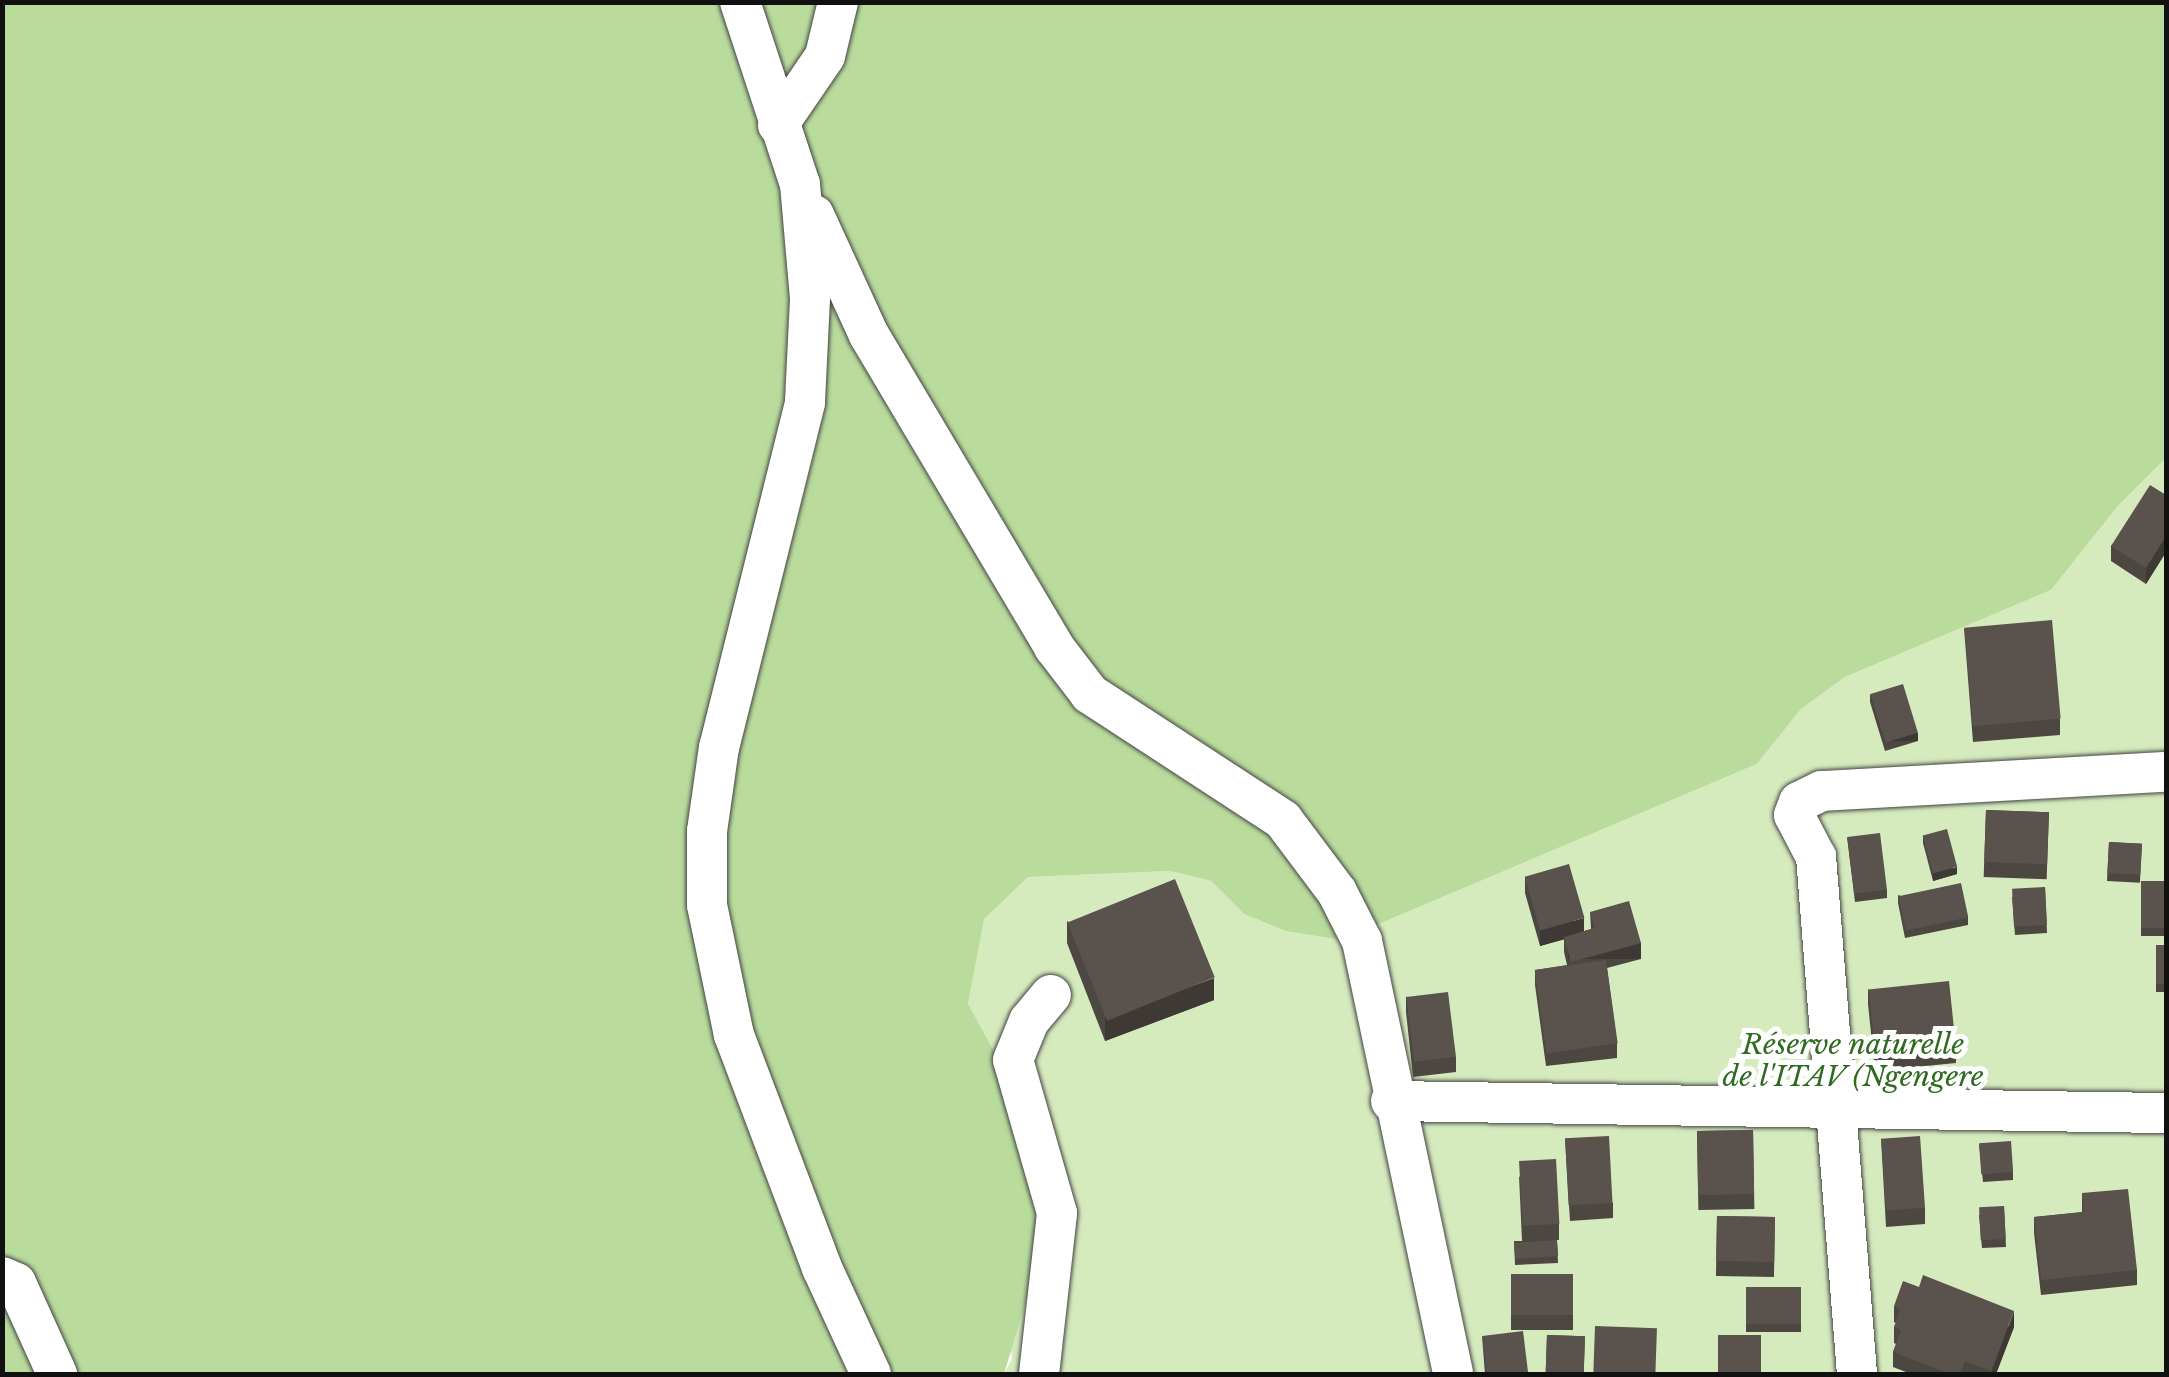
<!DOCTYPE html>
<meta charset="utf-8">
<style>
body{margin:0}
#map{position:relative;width:2169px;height:1377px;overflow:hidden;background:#fffdf5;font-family:"Libre Baskerville",serif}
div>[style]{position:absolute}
.green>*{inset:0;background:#d5ebbd}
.forest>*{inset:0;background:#b9dc9c}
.roads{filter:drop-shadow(0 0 2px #444) drop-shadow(0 0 2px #444)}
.street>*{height:40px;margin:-20px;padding:0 20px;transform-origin:20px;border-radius:20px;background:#fff}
.wall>*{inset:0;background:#4d4742;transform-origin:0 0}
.shaded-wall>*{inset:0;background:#3f3936;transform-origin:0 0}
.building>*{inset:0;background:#5a524d;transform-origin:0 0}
span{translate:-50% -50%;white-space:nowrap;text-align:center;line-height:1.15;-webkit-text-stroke:10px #fff;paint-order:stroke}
.park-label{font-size:28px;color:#2f6b1f;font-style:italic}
.frame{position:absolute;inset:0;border:5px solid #111;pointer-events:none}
</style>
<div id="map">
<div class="green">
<div style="clip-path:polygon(2166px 458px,2166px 1374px,1004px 1374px,1012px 1359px,968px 1004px,983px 919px,1028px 877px,1170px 871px,1211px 881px,1244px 914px,1285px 931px,1341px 940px,1757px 764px,1801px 709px,1845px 677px,2051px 590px,2117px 507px)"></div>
</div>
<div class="forest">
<div style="clip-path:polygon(3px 3px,2166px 3px,2166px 458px,2117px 507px,2051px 590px,1845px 677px,1801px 709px,1757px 764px,1341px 940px,1285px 931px,1244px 914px,1211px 881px,1170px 871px,1028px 877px,984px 919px,968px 1004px,1013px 1086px,1039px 1180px,1036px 1268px,1004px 1374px,3px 1374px)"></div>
</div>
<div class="roads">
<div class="street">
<div style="left:740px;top:2px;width:192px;rotate:71.8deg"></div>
<div style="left:800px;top:184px;width:115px;rotate:85deg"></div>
<div style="left:810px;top:299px;width:104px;rotate:92.8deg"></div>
<div style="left:805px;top:403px;width:355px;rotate:104deg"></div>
<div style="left:719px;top:747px;width:85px;rotate:98.1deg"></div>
<div style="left:707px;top:831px;width:74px;rotate:90deg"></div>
<div style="left:707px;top:905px;width:133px;rotate:78.3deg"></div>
<div style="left:734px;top:1035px;width:249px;rotate:69.3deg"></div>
<div style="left:822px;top:1268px;width:117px;rotate:65.2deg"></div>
<div style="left:778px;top:125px;width:83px;rotate:-55.7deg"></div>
<div style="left:825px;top:56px;width:56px;rotate:-76.5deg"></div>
<div style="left:814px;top:215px;width:132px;rotate:65.4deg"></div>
<div style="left:869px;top:335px;width:363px;rotate:59.3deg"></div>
<div style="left:1054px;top:647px;width:59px;rotate:52.5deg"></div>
<div style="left:1090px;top:694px;width:230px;rotate:33.1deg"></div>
<div style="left:1283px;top:820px;width:90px;rotate:53.1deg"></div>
<div style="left:1337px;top:892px;width:55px;rotate:63deg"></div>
<div style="left:1362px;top:941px;width:442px;rotate:78.1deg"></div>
<div style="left:1391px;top:1101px;width:775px;rotate:0.89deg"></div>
<div style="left:2px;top:1277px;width:15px;rotate:23deg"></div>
<div style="left:16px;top:1283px;width:100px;rotate:65.7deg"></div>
<div style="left:1039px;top:1374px;width:162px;rotate:-83.6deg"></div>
<div style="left:1057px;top:1213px;width:159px;rotate:-106deg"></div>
<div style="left:1013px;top:1060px;width:42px;rotate:-67.7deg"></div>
<div style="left:1029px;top:1021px;width:34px;rotate:-50deg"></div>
<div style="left:1857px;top:1374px;width:519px;rotate:-94.53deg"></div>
<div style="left:1816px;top:857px;width:47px;rotate:-117.6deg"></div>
<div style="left:1794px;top:815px;width:14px;rotate:-69deg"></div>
<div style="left:1799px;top:802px;width:25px;rotate:-26deg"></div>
<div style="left:1822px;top:791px;width:345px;rotate:-3.2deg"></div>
</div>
</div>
<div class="wall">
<div style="clip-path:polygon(2166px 495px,2166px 552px,2146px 584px,2111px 561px,2111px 546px)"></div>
<div style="clip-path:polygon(1964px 628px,2060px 719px,2060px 735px,1973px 742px)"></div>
<div style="clip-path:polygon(1870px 694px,1918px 741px,1885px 751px,1870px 702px)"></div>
<div style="left:1986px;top:810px;width:63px;height:67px;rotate:2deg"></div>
<div style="clip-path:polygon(1923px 835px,1957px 874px,1933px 881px,1923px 843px)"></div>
<div style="clip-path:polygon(1847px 837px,1887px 890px,1887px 898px,1855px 902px)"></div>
<div style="left:2109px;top:842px;width:33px;height:39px;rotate:3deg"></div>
<div style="clip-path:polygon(1525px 877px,1584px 931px,1591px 929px,1590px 912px,1641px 959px,1607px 968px,1617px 1043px,1617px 1058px,1546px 1066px,1535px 985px,1535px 970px,1567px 965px,1564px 952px,1564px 939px,1540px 946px,1525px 893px)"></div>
<div style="left:2141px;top:881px;width:25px;height:55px"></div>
<div style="clip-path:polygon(2045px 887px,2047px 933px,2015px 935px,2012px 897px)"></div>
<div style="clip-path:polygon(1898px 895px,1968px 917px,1968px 925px,1905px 938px,1898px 903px)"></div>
<div style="clip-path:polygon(1067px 921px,1214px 1000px,1105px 1041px,1067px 943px)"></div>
<div style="left:2156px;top:945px;width:10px;height:47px"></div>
<div style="clip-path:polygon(1868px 989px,1956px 1047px,1956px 1063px,1875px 1071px,1868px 1004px)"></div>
<div style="clip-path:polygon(1406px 996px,1456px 1057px,1456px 1072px,1413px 1077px,1406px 1012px)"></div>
<div style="left:1753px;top:1130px;width:79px;height:56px;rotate:89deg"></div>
<div style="clip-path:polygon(1565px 1138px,1613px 1203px,1613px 1218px,1570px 1221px)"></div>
<div style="clip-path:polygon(1881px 1138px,1925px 1208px,1925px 1224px,1886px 1227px)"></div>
<div style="clip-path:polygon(1979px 1144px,2013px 1172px,2013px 1180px,1983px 1182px)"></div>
<div style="clip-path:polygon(1519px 1176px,1559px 1224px,1559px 1240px,1557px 1240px,1558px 1263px,1515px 1265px,1514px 1241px,1522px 1241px)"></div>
<div style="clip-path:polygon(2082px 1193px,2137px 1270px,2137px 1285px,2041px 1295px,2034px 1233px,2034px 1217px,2082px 1212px)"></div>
<div style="clip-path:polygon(2004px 1206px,2006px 1247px,1982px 1248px,1979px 1215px)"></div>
<div style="left:1717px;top:1216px;width:58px;height:60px;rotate:1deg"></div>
<div style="left:1511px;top:1274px;width:62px;height:56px"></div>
<div style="left:1746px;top:1287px;width:55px;height:45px"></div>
<div style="clip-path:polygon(1894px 1306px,2014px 1327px,1996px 1374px,1911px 1374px,1893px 1367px,1893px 1352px,1896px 1344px,1894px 1343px,1894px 1327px,1896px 1323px,1894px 1322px)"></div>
<div style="left:1547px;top:1335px;width:38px;height:39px;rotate:2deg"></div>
<div style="clip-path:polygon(1482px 1336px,1528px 1374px,1485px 1374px)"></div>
</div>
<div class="shaded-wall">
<div style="clip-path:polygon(2166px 536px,2166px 552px,2146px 584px,2146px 568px)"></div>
<div style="left:1918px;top:733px;width:8px;height:34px;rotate:90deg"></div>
<div style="clip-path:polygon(1957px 867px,1957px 874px,1933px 881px,1933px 873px)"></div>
<div style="clip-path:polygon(1584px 918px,1584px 934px,1540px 946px,1540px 930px)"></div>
<div style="left:1641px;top:943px;width:16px;height:73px;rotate:90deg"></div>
<div style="clip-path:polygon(1214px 978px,1214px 1000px,1105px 1041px,1105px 1018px)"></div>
<div style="clip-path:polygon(2014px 1311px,2014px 1327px,1996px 1374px,1991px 1374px)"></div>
</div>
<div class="building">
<div style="clip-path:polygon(2150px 485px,2166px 495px,2166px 536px,2146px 568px,2111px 546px)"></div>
<div style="left:2052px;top:620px;width:99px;height:88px;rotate:85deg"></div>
<div style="left:1903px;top:684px;width:51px;height:34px;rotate:73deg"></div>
<div style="left:1986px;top:810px;width:63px;height:52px;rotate:2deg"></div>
<div style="left:1947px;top:829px;width:39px;height:25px;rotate:75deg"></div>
<div style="left:1880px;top:833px;width:57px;height:33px;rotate:83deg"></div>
<div style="left:2109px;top:842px;width:33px;height:31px;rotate:3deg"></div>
<div style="left:1569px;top:864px;width:56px;height:46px;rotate:74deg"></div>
<div style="left:1175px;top:879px;width:106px;height:116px;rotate:68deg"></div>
<div style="left:2141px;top:881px;width:25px;height:47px"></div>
<div style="left:1961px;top:883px;width:35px;height:64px;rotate:78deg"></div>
<div style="left:2045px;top:887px;width:38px;height:33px;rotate:87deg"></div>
<div style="clip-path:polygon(1629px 901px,1641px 943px,1571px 962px,1564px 937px,1595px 928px,1590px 912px)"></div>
<div style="left:2156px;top:945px;width:10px;height:39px"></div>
<div style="left:1606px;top:960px;width:84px;height:72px;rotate:82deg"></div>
<div style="left:1949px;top:981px;width:66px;height:81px;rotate:84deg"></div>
<div style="left:1448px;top:992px;width:65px;height:42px;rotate:83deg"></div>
<div style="left:1753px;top:1130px;width:64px;height:56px;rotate:89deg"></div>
<div style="left:1609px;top:1136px;width:67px;height:44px;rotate:87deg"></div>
<div style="left:1920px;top:1136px;width:72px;height:39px;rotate:86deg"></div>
<div style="left:2011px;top:1141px;width:31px;height:32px;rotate:86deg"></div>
<div style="left:1556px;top:1159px;width:65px;height:37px;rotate:87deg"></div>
<div style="clip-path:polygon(2128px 1189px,2137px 1270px,2041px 1280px,2034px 1217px,2084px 1212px,2082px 1193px)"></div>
<div style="left:2004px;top:1206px;width:33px;height:25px;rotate:87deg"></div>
<div style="left:1717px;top:1216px;width:58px;height:45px;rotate:1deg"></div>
<div style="left:1557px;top:1240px;width:16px;height:43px;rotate:86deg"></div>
<div style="left:1511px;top:1274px;width:62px;height:41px"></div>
<div style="clip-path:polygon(1923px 1275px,2014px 1311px,1991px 1371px,1965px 1361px,1960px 1374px,1950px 1374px,1893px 1352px,1901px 1330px,1894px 1327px,1900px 1310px,1894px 1306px,1903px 1281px,1919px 1287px)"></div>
<div style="left:1746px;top:1287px;width:55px;height:37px"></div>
<div style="left:1595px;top:1326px;width:62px;height:48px;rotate:2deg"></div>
<div style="left:1523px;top:1331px;width:43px;height:41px;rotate:83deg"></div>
<div style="left:1547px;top:1335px;width:38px;height:37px;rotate:2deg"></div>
<div style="left:1718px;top:1335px;width:43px;height:39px"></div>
</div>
<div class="park-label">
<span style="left:1853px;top:1061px">Réserve naturelle<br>de l'ITAV (Ngengere</span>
</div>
<div class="frame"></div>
</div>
